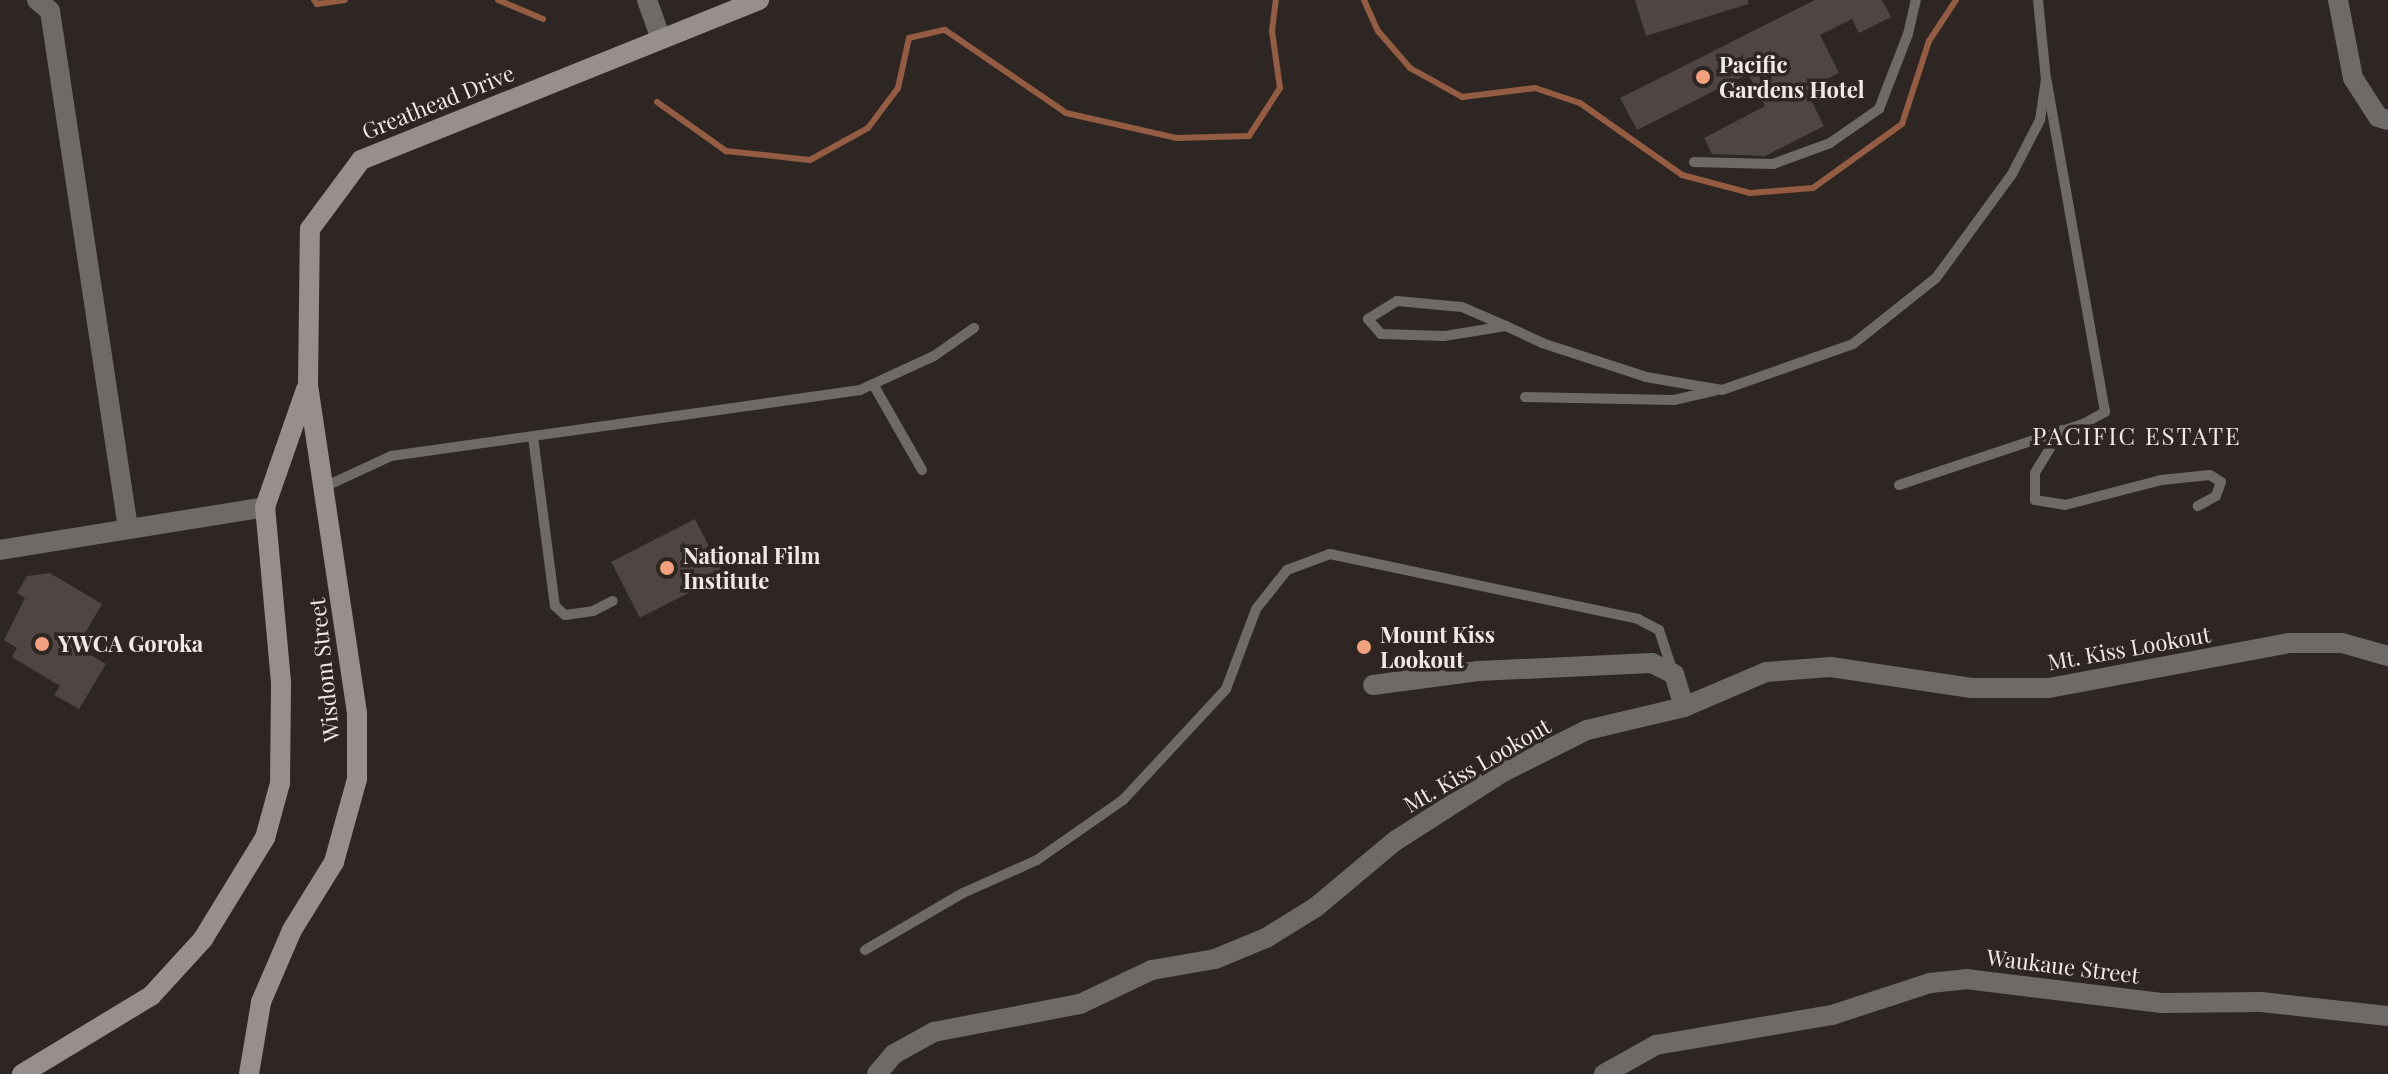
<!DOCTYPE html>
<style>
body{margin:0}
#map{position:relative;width:2388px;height:1074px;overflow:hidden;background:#2e2622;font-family:"Playfair Display",serif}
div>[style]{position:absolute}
.stream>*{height:6px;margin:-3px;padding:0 3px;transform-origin:3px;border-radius:3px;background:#945c43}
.building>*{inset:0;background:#4f4643;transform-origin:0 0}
.lane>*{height:10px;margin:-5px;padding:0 5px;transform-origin:5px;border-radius:5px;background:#6e6a68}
.street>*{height:20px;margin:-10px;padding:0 10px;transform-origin:10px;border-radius:10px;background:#6e6a68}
.secondary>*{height:20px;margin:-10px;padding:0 10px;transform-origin:10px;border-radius:10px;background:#968f8c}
.dots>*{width:22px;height:22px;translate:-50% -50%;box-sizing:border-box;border:4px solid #2e2622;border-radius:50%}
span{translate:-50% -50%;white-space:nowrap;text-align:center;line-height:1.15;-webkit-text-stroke:7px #2e2622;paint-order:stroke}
.poi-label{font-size:22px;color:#efe9e7;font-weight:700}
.left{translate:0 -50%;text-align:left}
.street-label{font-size:22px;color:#efe9e7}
.neighbourhood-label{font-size:24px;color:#efe9e7;letter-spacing:2px}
</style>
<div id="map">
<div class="stream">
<div style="left:314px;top:0;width:5px;rotate:53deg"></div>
<div style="left:317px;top:4px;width:28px;rotate:-8deg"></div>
<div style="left:498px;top:0;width:49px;rotate:22.9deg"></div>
<div style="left:1364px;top:0;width:34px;rotate:66deg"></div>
<div style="left:1378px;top:31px;width:49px;rotate:49.1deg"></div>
<div style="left:1410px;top:68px;width:60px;rotate:29.1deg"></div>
<div style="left:1462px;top:97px;width:74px;rotate:-7deg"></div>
<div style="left:1535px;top:88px;width:47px;rotate:18.4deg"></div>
<div style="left:1580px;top:103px;width:125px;rotate:35.2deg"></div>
<div style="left:1682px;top:175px;width:70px;rotate:14.8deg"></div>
<div style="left:1750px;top:193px;width:63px;rotate:-4.5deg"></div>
<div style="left:1813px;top:188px;width:110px;rotate:-35.7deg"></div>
<div style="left:1902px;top:124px;width:87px;rotate:-72deg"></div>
<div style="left:1929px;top:41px;width:49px;rotate:-56.6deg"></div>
<div style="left:657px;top:102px;width:85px;rotate:35.4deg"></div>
<div style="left:726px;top:151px;width:84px;rotate:6.1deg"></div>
<div style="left:810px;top:160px;width:66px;rotate:-28.9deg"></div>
<div style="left:868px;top:128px;width:50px;rotate:-53.1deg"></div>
<div style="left:898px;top:88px;width:51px;rotate:-77.6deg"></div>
<div style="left:909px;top:38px;width:37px;rotate:-13deg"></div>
<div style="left:945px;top:30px;width:147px;rotate:34.4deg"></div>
<div style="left:1066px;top:113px;width:114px;rotate:12.7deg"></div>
<div style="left:1177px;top:138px;width:72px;rotate:-1.6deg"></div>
<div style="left:1249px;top:136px;width:57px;rotate:-57.1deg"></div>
<div style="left:1280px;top:88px;width:58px;rotate:-98deg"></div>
<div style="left:1272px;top:31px;width:31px;rotate:-83deg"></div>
</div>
<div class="building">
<div style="clip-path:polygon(1635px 0,1748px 0,1748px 4px,1646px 36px)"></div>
<div style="clip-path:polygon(1815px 0,1882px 0,1891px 17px,1859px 33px,1852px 19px,1820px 35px,1839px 73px,1806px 90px,1824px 126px,1765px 156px,1712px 154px,1704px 138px,1765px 106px,1748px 74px,1637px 130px,1620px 98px)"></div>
<div style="left:695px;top:519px;width:63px;height:94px;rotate:63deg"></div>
<div style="clip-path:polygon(50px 573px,102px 604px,77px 647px,106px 664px,79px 709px,54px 695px,60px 686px,12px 657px,17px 648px,4px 640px,25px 598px,17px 593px,27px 576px)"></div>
</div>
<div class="lane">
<div style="left:1694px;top:162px;width:79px;rotate:1.5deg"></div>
<div style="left:1773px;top:164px;width:61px;rotate:-20.2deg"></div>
<div style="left:1830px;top:143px;width:60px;rotate:-34.8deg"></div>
<div style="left:1879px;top:109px;width:80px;rotate:-68.9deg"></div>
<div style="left:1908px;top:34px;width:35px;rotate:-77deg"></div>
<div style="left:1506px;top:326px;width:63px;rotate:170.8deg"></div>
<div style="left:1444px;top:336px;width:63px;rotate:-178.2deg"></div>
<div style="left:1381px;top:334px;width:20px;rotate:-131deg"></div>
<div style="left:1368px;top:319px;width:34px;rotate:-32deg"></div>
<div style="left:1397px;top:301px;width:65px;rotate:5.3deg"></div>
<div style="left:1462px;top:307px;width:48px;rotate:23.4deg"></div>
<div style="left:1506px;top:326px;width:40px;rotate:25deg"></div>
<div style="left:1542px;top:343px;width:109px;rotate:18.1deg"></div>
<div style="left:1646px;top:377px;width:77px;rotate:9.7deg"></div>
<div style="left:1722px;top:390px;width:139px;rotate:-19.3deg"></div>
<div style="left:1853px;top:344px;width:106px;rotate:-38.5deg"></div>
<div style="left:1936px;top:278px;width:129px;rotate:-53.8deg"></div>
<div style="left:2012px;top:174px;width:61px;rotate:-62.6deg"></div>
<div style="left:2040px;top:120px;width:41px;rotate:-81.7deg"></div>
<div style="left:873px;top:384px;width:99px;rotate:60.3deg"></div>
<div style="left:1525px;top:397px;width:149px;rotate:1.2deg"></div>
<div style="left:1674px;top:400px;width:41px;rotate:-12.7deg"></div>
<div style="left:2061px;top:430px;width:50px;rotate:121.2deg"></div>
<div style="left:2035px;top:473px;width:27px;rotate:90deg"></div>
<div style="left:2035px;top:500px;width:30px;rotate:9deg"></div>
<div style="left:2065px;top:505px;width:99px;rotate:-14.6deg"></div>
<div style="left:2161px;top:480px;width:49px;rotate:-5.8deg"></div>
<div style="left:2210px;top:475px;width:13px;rotate:32deg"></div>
<div style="left:2221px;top:482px;width:15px;rotate:110deg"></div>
<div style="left:2216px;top:496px;width:21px;rotate:151deg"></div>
<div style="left:533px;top:437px;width:170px;rotate:82.6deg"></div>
<div style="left:555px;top:606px;width:13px;rotate:42deg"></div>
<div style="left:565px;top:615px;width:28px;rotate:-8deg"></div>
<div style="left:593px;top:611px;width:22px;rotate:-27deg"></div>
<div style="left:1899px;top:485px;width:196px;rotate:-18.4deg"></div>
<div style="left:2085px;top:423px;width:23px;rotate:-29deg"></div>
<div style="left:2105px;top:412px;width:338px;rotate:-100deg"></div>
<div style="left:2046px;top:79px;width:79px;rotate:-95.8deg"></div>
<div style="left:324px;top:487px;width:74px;rotate:-24.8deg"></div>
<div style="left:391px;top:456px;width:474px;rotate:-8deg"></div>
<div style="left:860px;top:390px;width:81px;rotate:-24.7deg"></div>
<div style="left:934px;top:356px;width:49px;rotate:-35deg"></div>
<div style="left:865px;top:950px;width:113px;rotate:-30.2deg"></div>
<div style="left:963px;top:893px;width:81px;rotate:-24deg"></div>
<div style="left:1037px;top:860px;width:105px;rotate:-34.9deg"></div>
<div style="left:1123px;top:800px;width:151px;rotate:-47.1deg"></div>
<div style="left:1226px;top:689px;width:85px;rotate:-69.4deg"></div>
<div style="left:1256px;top:609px;width:50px;rotate:-51.5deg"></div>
<div style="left:1287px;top:570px;width:46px;rotate:-20.4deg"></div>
<div style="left:1330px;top:554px;width:315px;rotate:11.9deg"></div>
<div style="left:1638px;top:619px;width:24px;rotate:28deg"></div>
<div style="left:1659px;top:630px;width:44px;rotate:71.6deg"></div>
</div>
<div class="street">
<div style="left:37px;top:0;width:17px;rotate:40deg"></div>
<div style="left:50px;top:11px;width:523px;rotate:81.42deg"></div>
<div style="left:647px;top:0;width:41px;rotate:70.3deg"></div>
<div style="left:2338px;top:0;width:79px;rotate:79.1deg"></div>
<div style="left:2353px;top:78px;width:46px;rotate:57.3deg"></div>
<div style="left:2378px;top:117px;width:10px;rotate:17deg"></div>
<div style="left:0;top:550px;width:268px;rotate:-9.2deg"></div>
<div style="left:1373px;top:685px;width:106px;rotate:-7.6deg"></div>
<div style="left:1478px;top:671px;width:174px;rotate:-2.6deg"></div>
<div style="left:1652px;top:663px;width:25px;rotate:27deg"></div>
<div style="left:1674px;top:674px;width:34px;rotate:73deg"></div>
<div style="left:877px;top:1074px;width:26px;rotate:-50deg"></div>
<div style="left:894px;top:1054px;width:46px;rotate:-28.8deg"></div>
<div style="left:934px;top:1032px;width:149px;rotate:-10.9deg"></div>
<div style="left:1080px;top:1004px;width:80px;rotate:-25.3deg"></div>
<div style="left:1152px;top:970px;width:64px;rotate:-9.9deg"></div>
<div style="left:1215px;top:959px;width:55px;rotate:-22.4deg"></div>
<div style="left:1266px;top:938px;width:59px;rotate:-31.8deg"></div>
<div style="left:1316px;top:907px;width:103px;rotate:-39.9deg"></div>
<div style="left:1395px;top:841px;width:128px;rotate:-32.6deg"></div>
<div style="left:1503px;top:772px;width:94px;rotate:-26.6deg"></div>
<div style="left:1587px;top:730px;width:100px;rotate:-13.3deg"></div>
<div style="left:1684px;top:707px;width:89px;rotate:-23.1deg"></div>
<div style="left:1766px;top:672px;width:65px;rotate:-4.4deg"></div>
<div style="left:1831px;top:667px;width:142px;rotate:8.5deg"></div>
<div style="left:1971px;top:688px;width:78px"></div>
<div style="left:2049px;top:688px;width:245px;rotate:-10.6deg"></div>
<div style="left:2290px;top:643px;width:52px"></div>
<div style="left:2342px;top:643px;width:48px;rotate:15.8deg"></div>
<div style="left:1604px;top:1074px;width:60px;rotate:-29.1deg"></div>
<div style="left:1656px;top:1045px;width:179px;rotate:-9.7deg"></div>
<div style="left:1832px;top:1015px;width:103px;rotate:-18.1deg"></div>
<div style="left:1930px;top:983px;width:36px;rotate:-6deg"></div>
<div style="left:1966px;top:979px;width:197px;rotate:7deg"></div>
<div style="left:2162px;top:1003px;width:99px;rotate:-0.6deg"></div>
<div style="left:2261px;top:1002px;width:128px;rotate:6.3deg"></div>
</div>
<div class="secondary">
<div style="left:22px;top:1074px;width:151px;rotate:-31.2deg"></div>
<div style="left:151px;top:996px;width:77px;rotate:-47.6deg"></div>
<div style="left:203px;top:939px;width:119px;rotate:-58.5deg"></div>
<div style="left:265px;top:838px;width:57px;rotate:-74.7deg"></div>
<div style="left:280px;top:783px;width:101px;rotate:-89.4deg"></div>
<div style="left:281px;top:682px;width:176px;rotate:-95.2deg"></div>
<div style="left:265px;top:507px;width:125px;rotate:-70.8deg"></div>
<div style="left:249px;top:1074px;width:73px;rotate:-80.5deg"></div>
<div style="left:261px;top:1002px;width:78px;rotate:-66.7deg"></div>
<div style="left:292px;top:930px;width:80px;rotate:-58.3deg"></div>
<div style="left:334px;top:862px;width:86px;rotate:-74.5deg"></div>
<div style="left:357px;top:779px;width:66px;rotate:-90deg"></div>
<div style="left:357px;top:713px;width:332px;rotate:-98.5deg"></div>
<div style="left:308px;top:385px;width:156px;rotate:-89.3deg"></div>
<div style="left:310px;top:229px;width:86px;rotate:-53.5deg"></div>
<div style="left:361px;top:160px;width:429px;rotate:-21.9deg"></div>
</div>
<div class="dots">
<div style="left:1703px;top:77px;background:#f2a17e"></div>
<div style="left:667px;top:568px;background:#f2a17e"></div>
<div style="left:42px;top:644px;background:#f2a17e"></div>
<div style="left:1364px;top:647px;background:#f2a17e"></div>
</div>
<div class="poi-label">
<span class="left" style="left:1719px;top:77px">Pacific<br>Gardens Hotel</span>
<span class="left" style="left:683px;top:568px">National Film<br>Institute</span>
<span class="left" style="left:1380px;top:647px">Mount Kiss<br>Lookout</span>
<span class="left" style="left:58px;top:644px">YWCA Goroka</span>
</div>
<div class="street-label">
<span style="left:438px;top:102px;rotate:-22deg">Greathead Drive</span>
<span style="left:2129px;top:648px;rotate:-10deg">Mt. Kiss Lookout</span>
<span style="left:324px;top:670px;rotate:-96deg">Wisdom Street</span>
<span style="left:1477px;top:765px;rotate:-30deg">Mt. Kiss Lookout</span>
<span style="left:2063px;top:966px;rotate:7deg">Waukaue Street</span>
</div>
<div class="neighbourhood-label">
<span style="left:2137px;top:436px">PACIFIC ESTATE</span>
</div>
</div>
